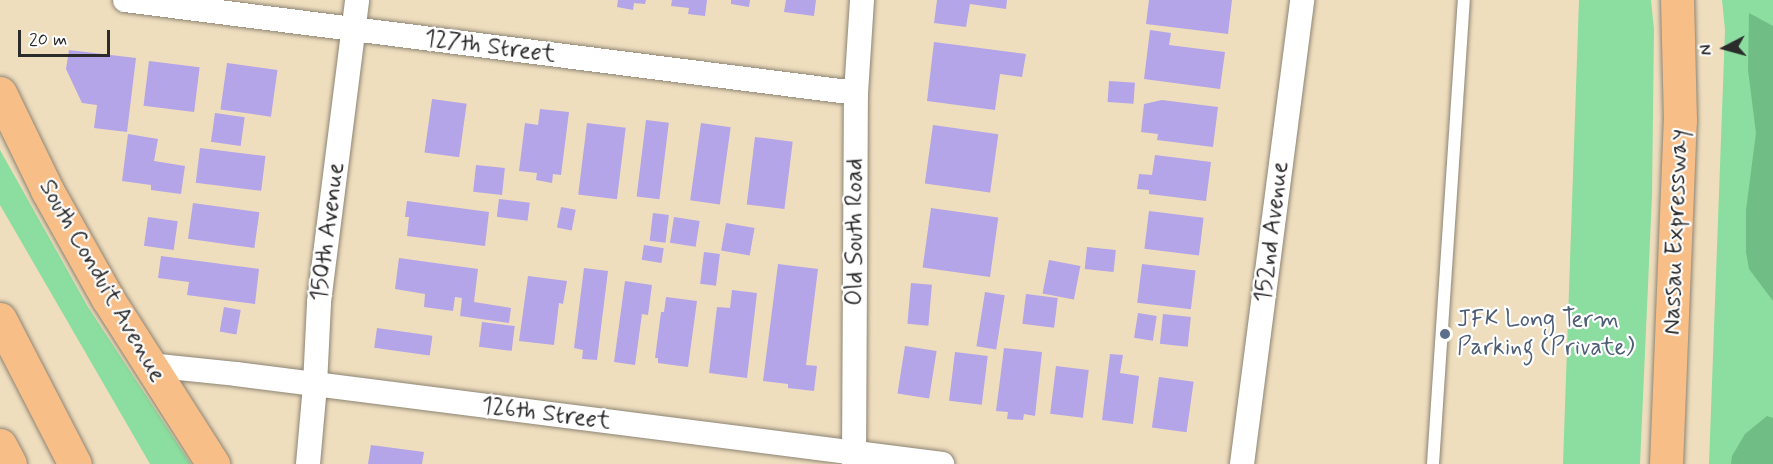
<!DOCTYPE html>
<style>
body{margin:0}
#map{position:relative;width:1773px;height:464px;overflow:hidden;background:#efdebe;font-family:Mynerve,sans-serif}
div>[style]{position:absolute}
.green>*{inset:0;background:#8bde9f}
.forest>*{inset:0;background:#70bd86}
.building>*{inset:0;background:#b4a4e8;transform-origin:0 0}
.roads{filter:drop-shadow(0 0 2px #8d8474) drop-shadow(0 0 2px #8d8474)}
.lane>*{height:12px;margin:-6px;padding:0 6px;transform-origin:6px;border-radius:6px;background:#fff}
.street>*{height:24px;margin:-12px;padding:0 12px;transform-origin:12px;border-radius:12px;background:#fff}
.primary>*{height:33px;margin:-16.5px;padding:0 16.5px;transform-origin:16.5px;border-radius:16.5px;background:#f7be88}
.highway>*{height:33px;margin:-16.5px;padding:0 16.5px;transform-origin:16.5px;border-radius:16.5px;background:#f7be88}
.dots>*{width:16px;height:16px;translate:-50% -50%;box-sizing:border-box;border:3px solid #fff;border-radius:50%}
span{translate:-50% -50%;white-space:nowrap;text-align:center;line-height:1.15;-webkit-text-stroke:4.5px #fff;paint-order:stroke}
.street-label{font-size:24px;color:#2b2b2b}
.service-label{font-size:24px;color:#4e5e75}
.left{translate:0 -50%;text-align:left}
.north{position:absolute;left:1695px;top:18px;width:60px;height:60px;-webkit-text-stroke:4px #fff;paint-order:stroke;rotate:264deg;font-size:16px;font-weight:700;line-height:24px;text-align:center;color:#2b2b2b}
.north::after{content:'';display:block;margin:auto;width:21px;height:27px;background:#2b2b2b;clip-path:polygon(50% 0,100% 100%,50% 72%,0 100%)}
.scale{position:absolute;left:18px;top:30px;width:92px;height:27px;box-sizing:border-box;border:3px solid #2b2b2b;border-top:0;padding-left:8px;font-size:18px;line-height:21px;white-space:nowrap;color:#2b2b2b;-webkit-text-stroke:4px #fff;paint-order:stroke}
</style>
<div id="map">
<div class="green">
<div style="clip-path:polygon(1579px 0,1651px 0,1654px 29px,1652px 196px,1640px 464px,1563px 464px)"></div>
<div style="clip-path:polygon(1722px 0,1773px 0,1773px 464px,1709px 464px,1725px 30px)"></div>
<div style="clip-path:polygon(0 150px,88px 307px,191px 464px,150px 464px,0 205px)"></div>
</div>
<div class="forest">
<div style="clip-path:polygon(1749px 13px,1773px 26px,1773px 301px,1749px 269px,1746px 252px,1746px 210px,1756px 133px,1748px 70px)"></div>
<div style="clip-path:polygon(1767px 416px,1773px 418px,1773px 464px,1731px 464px,1732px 456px,1745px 434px)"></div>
</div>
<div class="building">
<div style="clip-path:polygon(618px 0,646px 0,645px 4px,634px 3px,633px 10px,617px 7px)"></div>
<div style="clip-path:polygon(672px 0,707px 0,705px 16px,688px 14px,689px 8px,671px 6px)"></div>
<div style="clip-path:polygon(731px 0,750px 0,749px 7px,731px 4px)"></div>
<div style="clip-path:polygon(786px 0,816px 0,814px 16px,784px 12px)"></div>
<div style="clip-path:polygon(937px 0,1007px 0,1006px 9px,970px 4px,966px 27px,934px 23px)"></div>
<div style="clip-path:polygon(1149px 0,1232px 0,1228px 34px,1146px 24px)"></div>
<div style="clip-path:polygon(1150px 30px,1171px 33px,1169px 45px,1225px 52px,1220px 89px,1144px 79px)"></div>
<div style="clip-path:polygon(934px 42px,1026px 54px,1022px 77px,1000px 74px,995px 110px,927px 101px)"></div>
<div style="clip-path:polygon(69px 50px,136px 58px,127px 132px,94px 128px,97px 105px,82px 103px,66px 69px)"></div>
<div style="left:149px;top:61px;width:51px;height:45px;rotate:7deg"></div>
<div style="left:227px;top:63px;width:51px;height:47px;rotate:8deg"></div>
<div style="left:1109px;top:81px;width:26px;height:21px;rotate:4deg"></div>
<div style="left:432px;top:99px;width:35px;height:54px;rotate:8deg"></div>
<div style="clip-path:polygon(1162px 100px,1218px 107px,1213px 147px,1157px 140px,1158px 134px,1141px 132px,1144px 104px)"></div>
<div style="clip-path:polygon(540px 109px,569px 112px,561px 175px,553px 174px,552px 183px,536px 180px,537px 173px,519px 171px,525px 123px,538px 125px)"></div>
<div style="left:215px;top:113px;width:30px;height:29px;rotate:8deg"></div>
<div style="left:646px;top:120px;width:23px;height:77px;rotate:7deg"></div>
<div style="left:587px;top:123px;width:39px;height:72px;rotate:7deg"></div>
<div style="left:701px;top:123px;width:30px;height:78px;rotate:8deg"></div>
<div style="left:933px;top:125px;width:66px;height:59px;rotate:8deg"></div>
<div style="clip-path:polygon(128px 134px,158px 139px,154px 161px,185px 166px,181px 194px,151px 190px,151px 185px,122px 181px)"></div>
<div style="left:755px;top:137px;width:38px;height:68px;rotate:7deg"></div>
<div style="left:200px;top:148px;width:66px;height:35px;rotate:7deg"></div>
<div style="clip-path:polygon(1155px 155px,1211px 162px,1206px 201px,1149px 194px,1149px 190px,1137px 189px,1139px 174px,1152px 175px)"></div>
<div style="left:476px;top:165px;width:29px;height:27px;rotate:6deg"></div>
<div style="left:499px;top:199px;width:31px;height:18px;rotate:7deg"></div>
<div style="clip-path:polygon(407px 201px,489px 212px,485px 246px,407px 236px,409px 217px,405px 217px)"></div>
<div style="left:193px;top:203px;width:67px;height:36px;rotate:8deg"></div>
<div style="left:561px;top:207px;width:15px;height:21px;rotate:11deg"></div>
<div style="left:931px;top:208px;width:68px;height:60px;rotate:8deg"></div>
<div style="left:1149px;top:211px;width:55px;height:38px;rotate:7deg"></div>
<div style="left:653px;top:213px;width:16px;height:28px;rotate:7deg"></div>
<div style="left:148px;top:217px;width:30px;height:29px;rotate:8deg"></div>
<div style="left:674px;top:217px;width:26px;height:26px;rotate:9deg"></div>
<div style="left:726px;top:223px;width:29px;height:28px;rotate:10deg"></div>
<div style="left:644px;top:245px;width:20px;height:15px;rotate:9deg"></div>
<div style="left:1087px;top:247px;width:29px;height:22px;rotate:6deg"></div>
<div style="left:704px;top:252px;width:16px;height:32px;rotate:7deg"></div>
<div style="clip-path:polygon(161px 256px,259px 269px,255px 304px,187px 295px,189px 282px,158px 278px)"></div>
<div style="clip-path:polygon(399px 258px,478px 269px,474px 302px,511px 308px,509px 323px,460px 316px,462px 298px,455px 297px,453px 311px,424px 307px,425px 294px,395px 289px)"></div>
<div style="left:1049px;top:260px;width:32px;height:34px;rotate:11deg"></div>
<div style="clip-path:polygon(778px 264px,818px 269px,806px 365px,817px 366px,814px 391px,788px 388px,788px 384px,763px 381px)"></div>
<div style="left:1142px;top:264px;width:54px;height:39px;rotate:7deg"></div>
<div style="clip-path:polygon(584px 268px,608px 271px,597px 360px,582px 359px,583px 350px,574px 348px)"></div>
<div style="clip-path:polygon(528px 276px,567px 281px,563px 304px,559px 303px,554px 345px,519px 341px)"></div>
<div style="clip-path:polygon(625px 281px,652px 285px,648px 315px,642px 314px,635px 365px,614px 362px)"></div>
<div style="left:911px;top:283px;width:21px;height:41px;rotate:5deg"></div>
<div style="clip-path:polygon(732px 290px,757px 293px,747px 378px,709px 373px,717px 307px,730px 308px)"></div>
<div style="left:985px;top:292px;width:20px;height:55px;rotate:9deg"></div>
<div style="left:1026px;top:294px;width:32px;height:30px;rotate:7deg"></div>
<div style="clip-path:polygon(666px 297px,697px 301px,688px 367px,658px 363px,658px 358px,655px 358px,661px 312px,664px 312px)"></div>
<div style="left:224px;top:307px;width:17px;height:25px;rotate:10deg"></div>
<div style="left:1138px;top:313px;width:19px;height:25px;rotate:9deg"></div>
<div style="left:1163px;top:314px;width:28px;height:30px;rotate:6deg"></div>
<div style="left:482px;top:322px;width:33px;height:25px;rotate:7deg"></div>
<div style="left:377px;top:328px;width:56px;height:20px;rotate:8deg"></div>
<div style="left:905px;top:346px;width:32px;height:48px;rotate:9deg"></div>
<div style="clip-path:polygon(1004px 348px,1042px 352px,1035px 416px,1024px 414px,1023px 420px,1007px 419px,1008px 412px,996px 411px)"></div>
<div style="left:955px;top:352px;width:33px;height:49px;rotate:7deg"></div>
<div style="clip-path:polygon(1110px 354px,1123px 355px,1120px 373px,1139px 376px,1133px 424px,1102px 420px)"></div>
<div style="left:1056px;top:366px;width:33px;height:48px;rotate:7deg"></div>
<div style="left:1159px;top:377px;width:35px;height:51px;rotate:8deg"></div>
<div style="clip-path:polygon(371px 445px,424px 452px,422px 464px,368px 464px)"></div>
</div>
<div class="roads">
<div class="lane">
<div style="left:1433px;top:464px;width:465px;rotate:-86.2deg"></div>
</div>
<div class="street">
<div style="left:125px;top:0;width:737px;rotate:7.25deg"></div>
<div style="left:149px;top:365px;width:87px;rotate:5.9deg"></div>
<div style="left:236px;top:374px;width:712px;rotate:7.26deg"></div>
<div style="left:308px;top:464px;width:79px;rotate:-84.9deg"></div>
<div style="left:315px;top:385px;width:83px;rotate:-87.2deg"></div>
<div style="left:319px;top:302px;width:304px;rotate:-82.8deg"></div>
<div style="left:854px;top:464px;width:371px;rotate:-89.7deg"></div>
<div style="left:856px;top:93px;width:93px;rotate:-86.3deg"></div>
<div style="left:1242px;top:464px;width:468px;rotate:-82.6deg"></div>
</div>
<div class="primary">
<div style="left:0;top:93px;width:108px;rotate:64.1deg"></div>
<div style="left:47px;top:190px;width:125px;rotate:60.8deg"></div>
<div style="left:108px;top:299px;width:196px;rotate:57.5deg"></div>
</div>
<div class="highway">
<div style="left:0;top:319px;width:163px;rotate:62.7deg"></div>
<div style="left:0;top:445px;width:21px;rotate:62deg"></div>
<div style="left:1666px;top:464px;width:343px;rotate:-87.7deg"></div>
<div style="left:1680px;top:121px;width:121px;rotate:-91.4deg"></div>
</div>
</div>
<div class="dots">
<div style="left:1445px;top:334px;background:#5c6f8a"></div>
</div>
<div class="street-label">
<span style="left:490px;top:47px;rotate:7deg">127th Street</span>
<span style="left:328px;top:232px;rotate:-83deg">150th Avenue</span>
<span style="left:855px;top:232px;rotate:-90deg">Old South Road</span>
<span style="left:1272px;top:232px;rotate:-83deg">152nd Avenue</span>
<span style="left:1676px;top:232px;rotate:-88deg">Nassau Expressway</span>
<span style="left:102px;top:281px;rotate:60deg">South Conduit Avenue</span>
<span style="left:546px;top:414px;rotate:7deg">126th Street</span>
</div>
<div class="service-label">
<span class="left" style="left:1457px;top:334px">JFK Long Term<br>Parking (Private)</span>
</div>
<div class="north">N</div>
<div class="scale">20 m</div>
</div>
